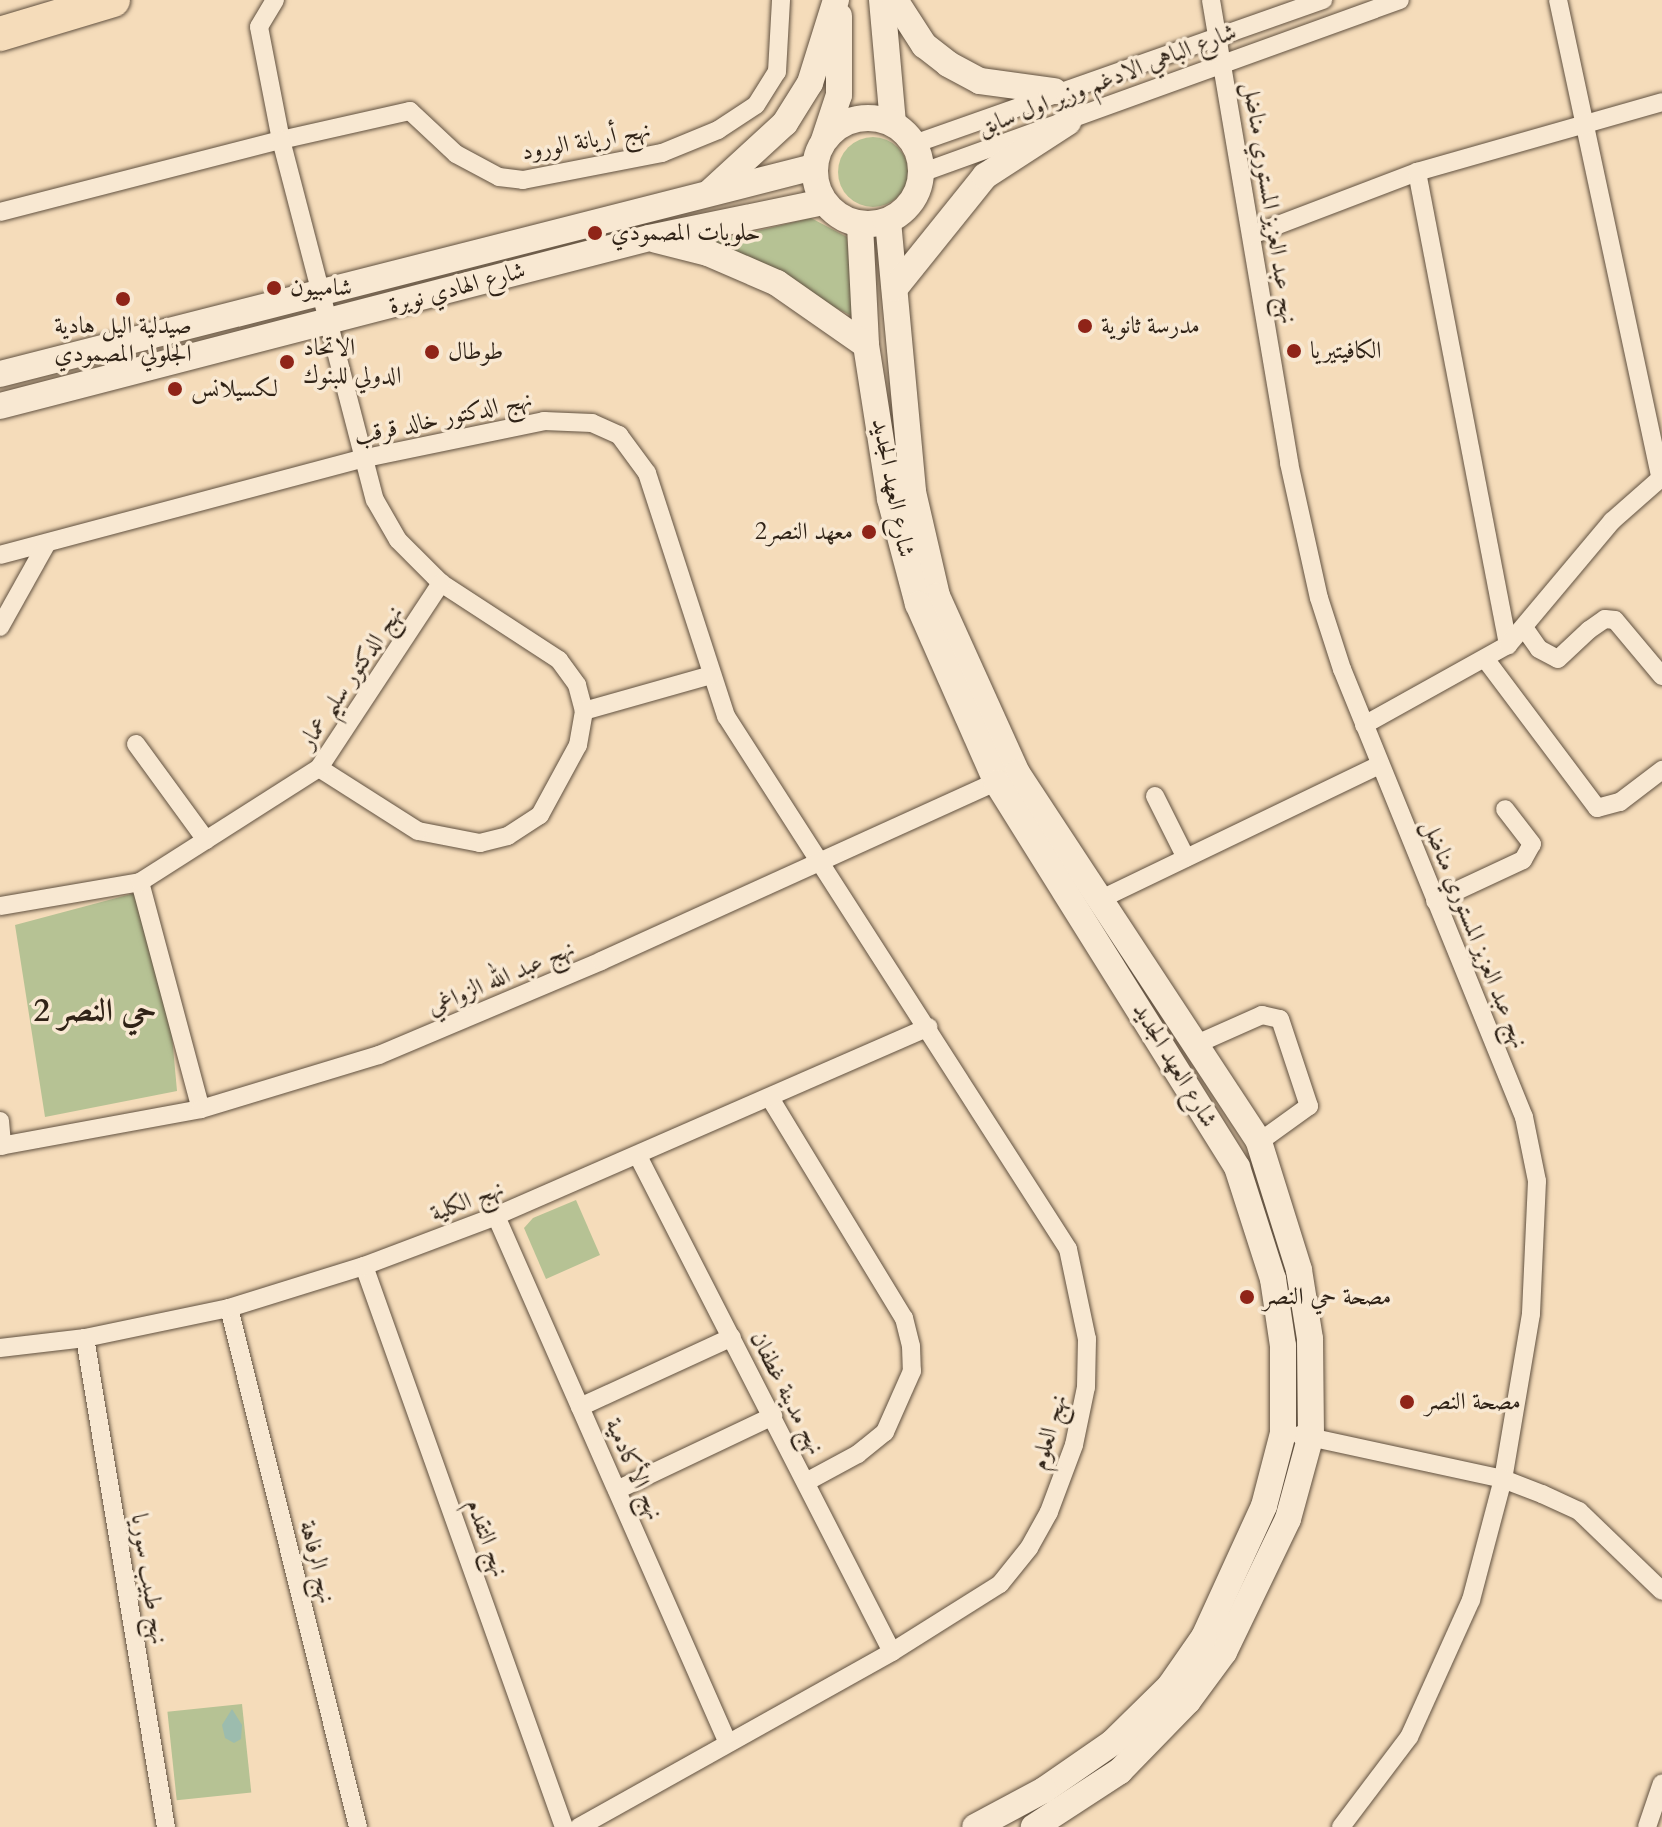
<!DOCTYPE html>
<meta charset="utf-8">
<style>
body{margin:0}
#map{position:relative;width:1662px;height:1827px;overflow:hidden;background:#f5dcba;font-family:Cardo,Amiri,serif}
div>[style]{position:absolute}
.green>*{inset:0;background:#b6c294;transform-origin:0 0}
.round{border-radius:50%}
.water>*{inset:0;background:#9cbcae}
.roads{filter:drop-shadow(0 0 2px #615140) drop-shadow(0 0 2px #615140)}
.street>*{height:18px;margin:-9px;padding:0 9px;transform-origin:9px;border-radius:9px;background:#f8e8d2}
.secondary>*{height:26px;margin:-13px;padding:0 13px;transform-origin:13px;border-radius:13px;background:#f8e8d2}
.secondary>.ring{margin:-13px;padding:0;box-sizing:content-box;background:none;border:26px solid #f8e8d2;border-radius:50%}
.highway>*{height:34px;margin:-17px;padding:0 17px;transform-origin:17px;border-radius:17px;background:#f5dcba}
.dots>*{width:22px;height:22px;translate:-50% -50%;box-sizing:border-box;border:4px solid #f8e8d2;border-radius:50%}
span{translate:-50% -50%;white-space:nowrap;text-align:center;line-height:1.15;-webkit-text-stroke:7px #f8e8d2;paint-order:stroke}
.street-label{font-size:24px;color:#302317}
.poi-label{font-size:24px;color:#302317}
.left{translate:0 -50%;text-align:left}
.right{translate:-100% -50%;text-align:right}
.district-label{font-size:32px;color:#302317;font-weight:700}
</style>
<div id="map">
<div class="green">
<div class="round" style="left:838px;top:137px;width:70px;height:70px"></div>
<div style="clip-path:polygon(811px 218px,847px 237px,854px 317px,706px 243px)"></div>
<div style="clip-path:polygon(135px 893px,171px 1025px,177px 1091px,45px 1117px,15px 925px)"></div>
<div style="clip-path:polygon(576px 1200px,600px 1255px,546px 1279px,524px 1228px,533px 1218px)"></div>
<div style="left:242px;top:1704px;width:89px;height:75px;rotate:84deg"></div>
</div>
<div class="water">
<div style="clip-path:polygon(232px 1709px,242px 1725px,241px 1739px,234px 1743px,225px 1738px,222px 1725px)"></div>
</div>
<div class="roads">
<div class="street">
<div style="left:275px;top:0;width:31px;rotate:121deg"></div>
<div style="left:259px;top:27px;width:115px;rotate:79deg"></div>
<div style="left:281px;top:140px;width:132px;rotate:-12.7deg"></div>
<div style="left:410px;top:111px;width:63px;rotate:43.1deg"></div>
<div style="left:456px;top:154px;width:49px;rotate:28.1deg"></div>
<div style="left:499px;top:177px;width:24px;rotate:7deg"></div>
<div style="left:523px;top:180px;width:142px;rotate:-11deg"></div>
<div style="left:662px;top:153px;width:61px;rotate:-22.3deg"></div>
<div style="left:718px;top:130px;width:45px;rotate:-33.3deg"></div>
<div style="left:756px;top:105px;width:39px;rotate:-58deg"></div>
<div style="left:777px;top:72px;width:72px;rotate:-86.8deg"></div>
<div style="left:1211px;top:0;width:470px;rotate:80.4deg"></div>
<div style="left:1289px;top:463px;width:138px;rotate:77.5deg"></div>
<div style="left:1319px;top:598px;width:75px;rotate:72.1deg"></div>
<div style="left:1342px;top:669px;width:484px;rotate:67.9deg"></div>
<div style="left:1524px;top:1117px;width:65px;rotate:78.5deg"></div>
<div style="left:1537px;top:1181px;width:133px;rotate:92.6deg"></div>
<div style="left:1531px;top:1314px;width:167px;rotate:99.6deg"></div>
<div style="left:1503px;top:1479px;width:125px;rotate:104.8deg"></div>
<div style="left:1471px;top:1600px;width:150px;rotate:114.3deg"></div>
<div style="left:1409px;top:1737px;width:113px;rotate:127.1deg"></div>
<div style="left:1558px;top:0;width:488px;rotate:77.9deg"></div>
<div style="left:914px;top:144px;width:434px;rotate:-19.4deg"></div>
<div style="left:1417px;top:172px;width:482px;rotate:79.1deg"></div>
<div style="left:921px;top:173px;width:509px;rotate:-19.86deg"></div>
<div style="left:0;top:212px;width:290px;rotate:-14.4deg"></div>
<div style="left:281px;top:140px;width:372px;rotate:75.4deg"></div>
<div style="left:375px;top:500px;width:46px;rotate:60.1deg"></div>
<div style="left:398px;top:540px;width:61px;rotate:45deg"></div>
<div style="left:441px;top:583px;width:141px;rotate:33.1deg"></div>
<div style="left:559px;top:660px;width:31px;rotate:54deg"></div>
<div style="left:577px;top:685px;width:27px;rotate:75deg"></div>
<div style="left:584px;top:711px;width:35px;rotate:100deg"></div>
<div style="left:578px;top:745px;width:80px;rotate:118.5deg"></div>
<div style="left:540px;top:815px;width:38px;rotate:147deg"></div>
<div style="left:508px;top:836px;width:29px;rotate:166deg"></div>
<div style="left:480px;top:843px;width:63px;rotate:-169deg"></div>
<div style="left:418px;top:831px;width:117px;rotate:-147.5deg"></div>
<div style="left:1252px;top:235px;width:177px;rotate:-20.9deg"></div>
<div style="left:1417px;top:172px;width:255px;rotate:-15.9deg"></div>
<div style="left:0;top:555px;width:374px;rotate:-14.9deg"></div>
<div style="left:361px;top:459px;width:187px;rotate:-11.7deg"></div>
<div style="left:544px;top:421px;width:48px;rotate:2.4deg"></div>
<div style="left:592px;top:423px;width:30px;rotate:24deg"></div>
<div style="left:619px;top:435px;width:47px;rotate:53.6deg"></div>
<div style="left:647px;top:473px;width:256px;rotate:72deg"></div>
<div style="left:726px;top:716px;width:633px;rotate:57.31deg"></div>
<div style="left:1068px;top:1249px;width:92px;rotate:78.1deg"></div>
<div style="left:1087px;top:1339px;width:48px;rotate:91.2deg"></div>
<div style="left:1086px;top:1387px;width:59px;rotate:101.7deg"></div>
<div style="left:1074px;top:1445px;width:72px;rotate:110.5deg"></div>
<div style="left:1049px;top:1512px;width:41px;rotate:119.1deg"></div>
<div style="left:1029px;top:1548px;width:46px;rotate:128.9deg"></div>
<div style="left:1000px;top:1584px;width:128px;rotate:147.8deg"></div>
<div style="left:892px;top:1652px;width:359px;rotate:150.8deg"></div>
<div style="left:0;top:627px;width:96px;rotate:-60.8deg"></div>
<div style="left:1525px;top:629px;width:24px;rotate:55deg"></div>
<div style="left:1539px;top:649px;width:21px;rotate:28deg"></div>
<div style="left:1558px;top:659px;width:42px;rotate:-43.1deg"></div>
<div style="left:1589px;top:630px;width:19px;rotate:-35deg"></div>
<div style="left:1605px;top:619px;width:10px;rotate:6deg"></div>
<div style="left:1615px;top:620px;width:73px;rotate:50deg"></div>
<div style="left:1486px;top:660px;width:185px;rotate:53.1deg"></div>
<div style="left:1597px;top:808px;width:24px;rotate:-15deg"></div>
<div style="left:1620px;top:802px;width:53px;rotate:-37.3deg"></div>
<div style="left:584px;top:711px;width:132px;rotate:-15.8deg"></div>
<div style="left:1364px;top:725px;width:165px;rotate:-29.1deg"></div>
<div style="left:1508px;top:645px;width:162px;rotate:-50deg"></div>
<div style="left:1612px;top:521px;width:67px;rotate:-41.3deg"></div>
<div style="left:136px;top:744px;width:119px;rotate:53.9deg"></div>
<div style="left:1155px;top:796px;width:69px;rotate:63.4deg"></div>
<div style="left:140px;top:882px;width:235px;rotate:75deg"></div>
<div style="left:1099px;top:900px;width:312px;rotate:-25.7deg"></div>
<div style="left:1435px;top:901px;width:97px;rotate:-25deg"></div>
<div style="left:1523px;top:860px;width:18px;rotate:-61deg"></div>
<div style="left:1532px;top:844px;width:44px;rotate:-127.6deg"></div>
<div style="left:0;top:906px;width:142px;rotate:-9.7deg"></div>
<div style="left:140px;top:882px;width:212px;rotate:-32.5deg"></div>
<div style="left:319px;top:768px;width:222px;rotate:-56.6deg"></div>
<div style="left:1199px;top:1043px;width:69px;rotate:-24deg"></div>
<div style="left:1262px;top:1015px;width:18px;rotate:13deg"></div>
<div style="left:1280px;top:1019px;width:92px;rotate:71.6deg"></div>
<div style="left:1309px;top:1106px;width:62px;rotate:144.2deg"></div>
<div style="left:770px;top:1098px;width:258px;rotate:58.7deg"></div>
<div style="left:904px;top:1318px;width:29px;rotate:76deg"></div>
<div style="left:911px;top:1346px;width:25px;rotate:88deg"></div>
<div style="left:912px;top:1371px;width:67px;rotate:113.9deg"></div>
<div style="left:885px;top:1432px;width:35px;rotate:141deg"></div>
<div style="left:858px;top:1454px;width:59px;rotate:151.7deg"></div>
<div style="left:0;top:1121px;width:25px;rotate:85deg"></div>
<div style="left:0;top:1146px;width:204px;rotate:-10.4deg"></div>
<div style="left:201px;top:1109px;width:186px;rotate:-16.9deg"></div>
<div style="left:379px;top:1055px;width:241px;rotate:-22.9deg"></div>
<div style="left:601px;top:961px;width:446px;rotate:-24.4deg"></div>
<div style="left:638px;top:1156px;width:557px;rotate:62.88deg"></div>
<div style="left:496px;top:1216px;width:574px;rotate:66.25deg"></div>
<div style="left:364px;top:1266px;width:596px;rotate:70.38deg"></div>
<div style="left:229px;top:1308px;width:535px;rotate:76.04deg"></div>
<div style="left:85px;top:1338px;width:496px;rotate:80.6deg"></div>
<div style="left:0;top:1348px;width:86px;rotate:-6.7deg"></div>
<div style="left:85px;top:1338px;width:147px;rotate:-11.8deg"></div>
<div style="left:229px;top:1308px;width:141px;rotate:-17.3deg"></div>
<div style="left:364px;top:1266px;width:141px;rotate:-20.7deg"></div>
<div style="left:496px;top:1216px;width:472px;rotate:-23.6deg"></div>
<div style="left:580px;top:1407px;width:167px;rotate:-24.7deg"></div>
<div style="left:1300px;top:1435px;width:208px;rotate:12.2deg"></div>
<div style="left:1503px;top:1479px;width:42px;rotate:21deg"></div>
<div style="left:1542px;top:1494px;width:41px;rotate:24.7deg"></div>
<div style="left:1579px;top:1511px;width:115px;rotate:43.9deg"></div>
<div style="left:617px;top:1490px;width:173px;rotate:-25.4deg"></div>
<div style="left:1647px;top:1827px;width:46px;rotate:-71.2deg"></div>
</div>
<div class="secondary">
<div style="left:882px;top:0;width:124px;rotate:84.9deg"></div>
<div style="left:895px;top:0;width:54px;rotate:57.2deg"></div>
<div style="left:924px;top:45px;width:31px;rotate:38deg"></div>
<div style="left:948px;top:64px;width:36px;rotate:28deg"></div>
<div style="left:980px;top:81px;width:75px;rotate:7.7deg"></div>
<div class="ring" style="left:815px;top:118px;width:80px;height:80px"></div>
<div style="left:824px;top:140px;width:47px;rotate:-71.6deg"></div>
<div style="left:839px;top:95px;width:79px;rotate:-90deg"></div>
<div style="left:710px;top:192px;width:102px;rotate:-42.6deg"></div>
<div style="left:785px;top:123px;width:47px;rotate:-58deg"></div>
<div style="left:810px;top:83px;width:87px;rotate:-72.6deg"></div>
<div style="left:888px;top:221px;width:272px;rotate:84.7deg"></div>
<div style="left:913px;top:492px;width:107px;rotate:77deg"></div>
<div style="left:937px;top:596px;width:194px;rotate:65.7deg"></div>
<div style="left:1017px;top:773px;width:441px;rotate:56.7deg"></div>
<div style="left:1259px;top:1142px;width:134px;rotate:72.6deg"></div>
<div style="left:1299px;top:1270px;width:70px;rotate:80.9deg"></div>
<div style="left:1310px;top:1339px;width:96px;rotate:89.4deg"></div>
<div style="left:1311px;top:1435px;width:87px;rotate:105.3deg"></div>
<div style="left:1288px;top:1519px;width:148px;rotate:115.7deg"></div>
<div style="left:1224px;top:1652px;width:61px;rotate:126.3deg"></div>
<div style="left:1188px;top:1701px;width:98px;rotate:134.2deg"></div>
<div style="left:1120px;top:1771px;width:103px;rotate:146.9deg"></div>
<div style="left:860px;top:225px;width:120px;rotate:87.1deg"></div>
<div style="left:866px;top:345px;width:156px;rotate:81.1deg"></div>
<div style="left:890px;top:499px;width:109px;rotate:75.1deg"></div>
<div style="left:918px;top:604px;width:196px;rotate:66.2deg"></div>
<div style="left:997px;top:783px;width:453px;rotate:58deg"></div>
<div style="left:1237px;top:1167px;width:118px;rotate:72.2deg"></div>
<div style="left:1273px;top:1279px;width:68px;rotate:81.5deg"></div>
<div style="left:1283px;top:1346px;width:87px;rotate:90deg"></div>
<div style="left:1283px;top:1433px;width:75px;rotate:104.6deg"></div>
<div style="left:1264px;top:1506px;width:144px;rotate:114.6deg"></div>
<div style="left:1204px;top:1637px;width:60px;rotate:124.8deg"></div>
<div style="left:1170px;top:1686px;width:81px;rotate:135.5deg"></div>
<div style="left:1112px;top:1743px;width:83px;rotate:145.3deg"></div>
<div style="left:1044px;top:1790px;width:78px;rotate:151.8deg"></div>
<div style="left:656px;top:240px;width:54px;rotate:14deg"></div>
<div style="left:708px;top:253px;width:75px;rotate:23.5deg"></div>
<div style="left:777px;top:283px;width:108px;rotate:34.9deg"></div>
<div style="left:895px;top:288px;width:144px;rotate:-51.2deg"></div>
<div style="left:985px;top:176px;width:99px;rotate:-33deg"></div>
<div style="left:0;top:374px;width:840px;rotate:-14.27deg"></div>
<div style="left:0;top:406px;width:670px;rotate:-14.51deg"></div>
<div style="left:649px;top:238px;width:178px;rotate:-11.7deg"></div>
</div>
<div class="highway">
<div style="left:0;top:34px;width:118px;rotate:-16.7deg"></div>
</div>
</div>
<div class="dots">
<div style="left:595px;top:233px;background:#8f2418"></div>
<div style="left:274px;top:288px;background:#8f2418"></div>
<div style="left:123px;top:299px;background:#8f2418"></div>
<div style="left:1085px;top:326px;background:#8f2418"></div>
<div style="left:1294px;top:351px;background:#8f2418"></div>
<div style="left:432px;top:352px;background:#8f2418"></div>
<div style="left:287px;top:362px;background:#8f2418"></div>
<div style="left:175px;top:389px;background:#8f2418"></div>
<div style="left:869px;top:532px;background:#8f2418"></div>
<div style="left:1247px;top:1297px;background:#8f2418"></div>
<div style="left:1407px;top:1402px;background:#8f2418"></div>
</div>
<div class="street-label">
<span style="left:1107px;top:80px;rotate:-21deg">شارع الباهي الادغم وزير اول سابق</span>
<span style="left:586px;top:141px;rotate:-10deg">نهج أريانة الورود</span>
<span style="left:1270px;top:203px;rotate:81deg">نهج عبد العزيز المستوري مناضل</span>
<span style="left:457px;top:288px;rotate:-15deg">شارع الهادي نويرة</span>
<span style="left:443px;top:418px;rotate:-12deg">نهج الدكتور خالد قرقب</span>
<span style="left:893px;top:488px;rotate:79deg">شارع العهد الجديد</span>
<span style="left:351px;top:677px;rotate:-56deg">نهج الدكتور سليم عمار</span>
<span style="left:1475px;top:934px;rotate:68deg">نهج عبد العزيز المستوري مناضل</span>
<span style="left:501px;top:978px;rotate:-23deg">نهج عبد الله الزواغي</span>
<span style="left:1175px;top:1065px;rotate:59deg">شارع العهد الجديد</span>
<span style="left:467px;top:1201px;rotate:-21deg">نهج الكلية</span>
<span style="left:787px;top:1393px;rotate:63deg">نهج مدينة غطفان</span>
<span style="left:1049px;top:1432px;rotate:-74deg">نهج العلوم</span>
<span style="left:634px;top:1469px;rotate:66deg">نهج الأكادمية</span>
<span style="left:487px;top:1538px;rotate:70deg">نهج التقدم</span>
<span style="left:317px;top:1562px;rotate:76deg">نهج الرفاهة</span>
<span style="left:149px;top:1579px;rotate:81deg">نهج طبيب سوريا</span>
</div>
<div class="poi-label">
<span class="left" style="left:611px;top:233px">حلويات المصمودي</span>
<span class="left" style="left:290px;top:288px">شامبيون</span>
<span style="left:123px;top:340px">صيدلية اليل هادية<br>الجلولي المصمودي</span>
<span class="left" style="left:1101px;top:326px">مدرسة ثانوية</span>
<span class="left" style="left:303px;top:362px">الاتحاد<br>الدولي للبنوك</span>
<span class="left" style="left:1310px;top:351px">الكافيتيريا</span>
<span class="left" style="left:448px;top:352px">طوطال</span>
<span class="left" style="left:191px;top:389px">لكسيلانس</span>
<span class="right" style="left:853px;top:532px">معهد النصر2</span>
<span class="left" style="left:1263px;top:1297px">مصحة حي النصر</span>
<span class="left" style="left:1425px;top:1402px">مصحة النصر</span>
</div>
<div class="district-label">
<span style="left:95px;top:1011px">حي النصر 2</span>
</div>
</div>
